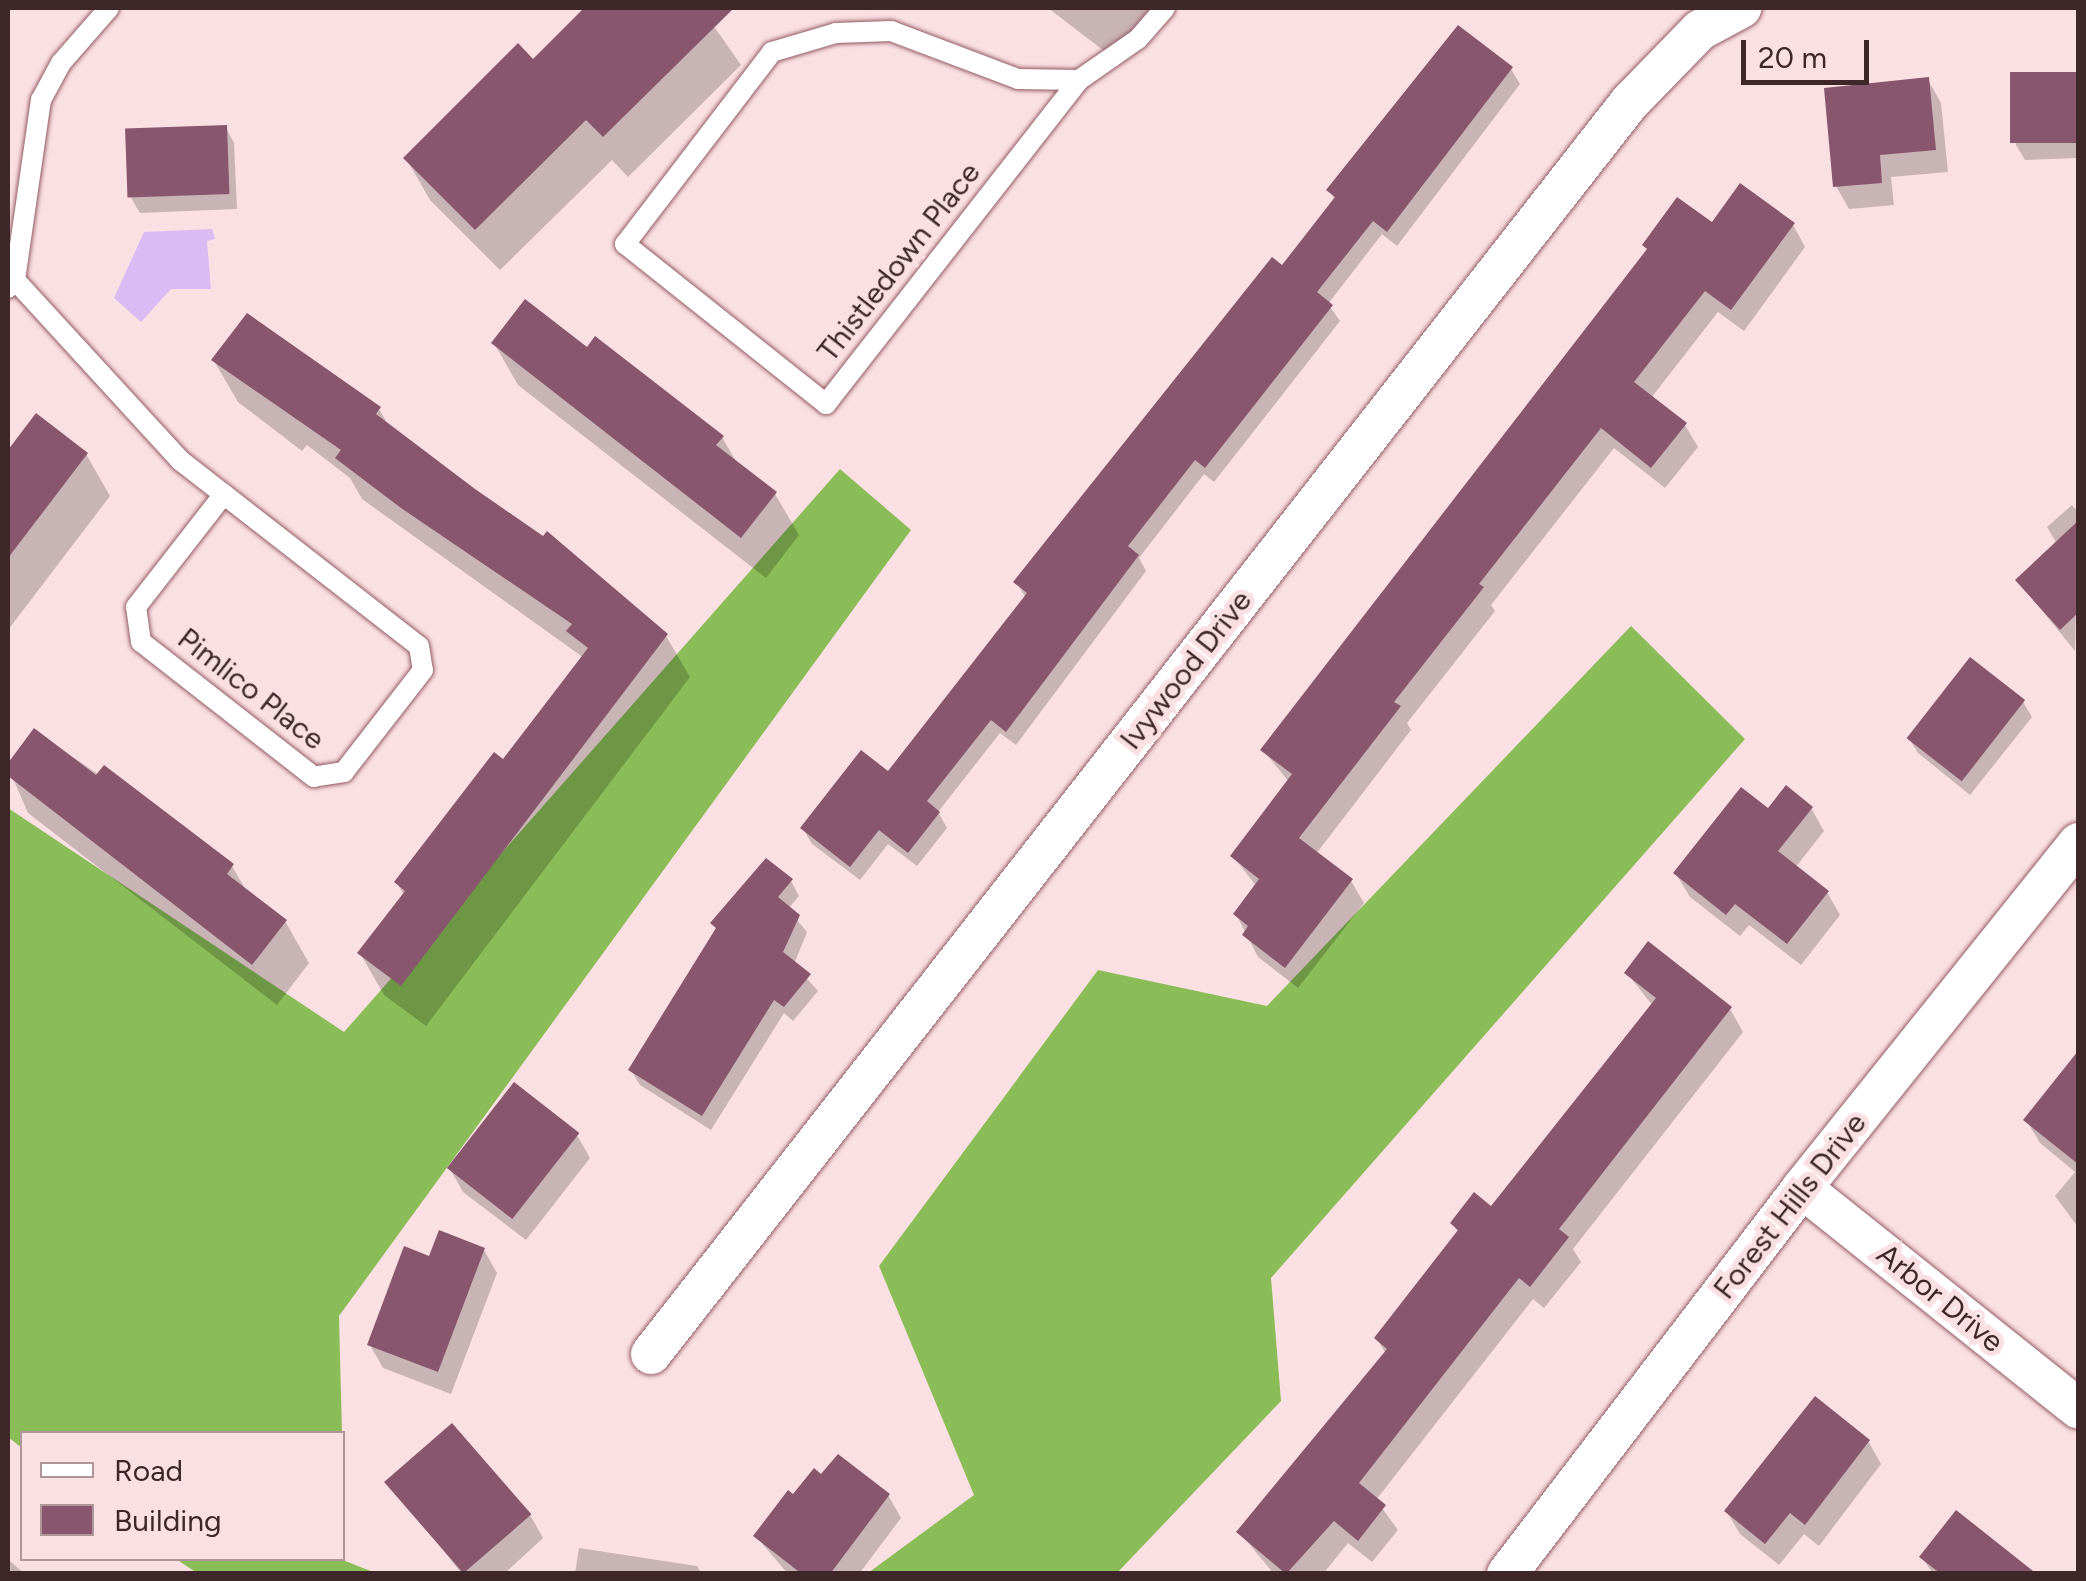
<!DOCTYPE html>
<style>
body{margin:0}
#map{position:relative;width:2086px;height:1581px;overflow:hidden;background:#fbe0e3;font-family:Figtree,sans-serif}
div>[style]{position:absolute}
.forest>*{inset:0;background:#8abd57}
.water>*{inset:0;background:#dcbbf4}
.shadow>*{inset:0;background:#0003}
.building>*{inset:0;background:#88566d;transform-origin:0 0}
.roads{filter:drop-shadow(0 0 2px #935b63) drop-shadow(0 0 2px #935b63)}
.service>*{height:20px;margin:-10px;padding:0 10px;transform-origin:10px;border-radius:10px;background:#fff}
.minor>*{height:40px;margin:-20px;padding:0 20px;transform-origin:20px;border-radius:20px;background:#fff}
span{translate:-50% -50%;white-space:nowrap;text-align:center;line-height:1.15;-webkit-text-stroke:10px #fbe0e3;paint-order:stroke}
.street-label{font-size:30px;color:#3e2629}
.frame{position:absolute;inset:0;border:10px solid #3e2629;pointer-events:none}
.legend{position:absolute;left:20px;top:1431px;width:325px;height:130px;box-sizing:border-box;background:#fbe0e3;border:2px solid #af9699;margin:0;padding:12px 18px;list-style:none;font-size:30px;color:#3e2629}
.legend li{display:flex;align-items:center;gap:20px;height:50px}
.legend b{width:50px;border:2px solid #af9699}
.scale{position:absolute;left:1741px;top:40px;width:128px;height:45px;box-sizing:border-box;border:5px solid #3e2629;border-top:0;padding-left:12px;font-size:30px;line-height:35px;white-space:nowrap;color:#3e2629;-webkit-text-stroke:8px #fbe0e3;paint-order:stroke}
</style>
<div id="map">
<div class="forest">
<div style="clip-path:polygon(840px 469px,911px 530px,339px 1316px,342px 1433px,22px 1434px,22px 1448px,8px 1437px,8px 808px,344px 1032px)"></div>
<div style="clip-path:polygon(1631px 626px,1745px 739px,1271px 1278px,1281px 1401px,1117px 1573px,868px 1573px,974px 1495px,879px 1266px,1098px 970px,1267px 1006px)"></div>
<div style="clip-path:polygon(343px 1471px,345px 1561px,376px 1573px,197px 1573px,176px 1559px,342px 1558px)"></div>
</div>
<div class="water">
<div style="clip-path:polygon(212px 229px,215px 239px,207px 241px,211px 289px,171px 289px,141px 322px,114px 298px,144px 232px)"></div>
</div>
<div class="shadow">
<div style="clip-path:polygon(588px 8px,701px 8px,741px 65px,628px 177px,612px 160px,500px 270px,430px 200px,406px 158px,533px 62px)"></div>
<div style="clip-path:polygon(1048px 8px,1150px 8px,1112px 57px)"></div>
<div style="clip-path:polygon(1511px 69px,1520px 84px,1397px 246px,1382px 234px,1328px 304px,1340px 321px,1214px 482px,1204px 474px,1139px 558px,1146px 571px,1016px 745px,1000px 733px,938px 812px,947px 828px,917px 866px,888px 844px,860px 880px,812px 844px,803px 829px,888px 774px,1026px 598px,1016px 582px,1282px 268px,1335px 200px,1329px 190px)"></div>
<div style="clip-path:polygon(2078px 75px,2078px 158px,2025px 160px,2016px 145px,2013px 78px)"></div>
<div style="clip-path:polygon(1928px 80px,1941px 103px,1948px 172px,1891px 177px,1894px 205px,1849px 209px,1836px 186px)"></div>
<div style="clip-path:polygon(226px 128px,234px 143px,237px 209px,140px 213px,131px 198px)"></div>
<div style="clip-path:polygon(1793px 225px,1805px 247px,1744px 331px,1718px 312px,1651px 398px,1685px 425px,1698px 447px,1665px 488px,1614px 448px,1491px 605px,1495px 611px,1407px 723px,1411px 730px,1316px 854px,1351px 881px,1364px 903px,1298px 988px,1258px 957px,1236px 914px,1257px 887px,1233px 856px,1289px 782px,1263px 750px,1712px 226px)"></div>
<div style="clip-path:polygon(494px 343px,587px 350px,722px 437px,738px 465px,775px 494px,799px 535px,766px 578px,518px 385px)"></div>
<div style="clip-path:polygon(214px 361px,379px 409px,390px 428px,666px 636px,690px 677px,426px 1026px,384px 995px,360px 953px,404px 895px,397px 883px,503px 762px,584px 658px,362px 499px,350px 478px,307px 445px,302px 451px,238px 402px)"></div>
<div style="clip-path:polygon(36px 416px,86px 454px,110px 496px,8px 630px,8px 454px)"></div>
<div style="clip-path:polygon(2072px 505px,2078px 512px,2075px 651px,2018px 581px,2057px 544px,2047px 527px)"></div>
<div style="clip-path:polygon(2023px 702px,2032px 717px,1970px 795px,1918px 753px,1909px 738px)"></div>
<div style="clip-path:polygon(35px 731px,232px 866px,247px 892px,285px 921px,309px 963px,277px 1005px,28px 813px,8px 767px)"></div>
<div style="clip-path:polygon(1811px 808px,1824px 831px,1795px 868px,1827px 892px,1840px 915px,1801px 965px,1749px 925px,1740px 936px,1690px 897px,1676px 874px,1769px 811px)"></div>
<div style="clip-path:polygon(791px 881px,799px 896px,788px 909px,807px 932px,794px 964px,818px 991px,793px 1021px,784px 1013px,711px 1130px,640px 1085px,631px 1070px,718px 931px,713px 923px)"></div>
<div style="clip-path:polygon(1627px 973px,1730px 1009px,1743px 1032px,1573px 1249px,1581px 1262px,1544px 1308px,1533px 1299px,1376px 1500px,1398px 1530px,1372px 1562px,1348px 1543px,1323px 1574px,1274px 1574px,1239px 1532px,1386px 1354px,1377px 1339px,1459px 1234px,1453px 1224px,1491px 1209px,1653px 1006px)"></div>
<div style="clip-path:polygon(2064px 1073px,2078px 1084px,2078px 1227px,2055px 1196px,2075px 1172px,2040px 1143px,2026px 1120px)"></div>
<div style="clip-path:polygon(577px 1135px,590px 1158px,526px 1240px,463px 1192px,450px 1169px)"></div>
<div style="clip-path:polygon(484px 1250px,497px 1273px,451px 1394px,383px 1368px,370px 1345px)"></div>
<div style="clip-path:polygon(1868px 1441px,1881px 1464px,1819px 1546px,1804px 1534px,1779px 1565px,1740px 1534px,1727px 1512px)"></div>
<div style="clip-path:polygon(822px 1478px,888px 1495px,901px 1518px,859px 1574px,788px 1574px,756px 1536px)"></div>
<div style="clip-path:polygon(389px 1483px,530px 1515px,543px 1538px,504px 1574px,462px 1574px)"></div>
<div style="clip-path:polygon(579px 1548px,697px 1566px,702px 1574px,575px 1574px)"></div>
<div style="clip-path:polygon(1922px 1557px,2033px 1574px,1933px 1574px)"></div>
<div style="clip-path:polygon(10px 1561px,25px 1574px,8px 1574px)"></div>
</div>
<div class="building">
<div style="clip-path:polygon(584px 8px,734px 8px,603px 137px,586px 120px,475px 230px,403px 158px,518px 43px,533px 59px)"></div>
<div style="clip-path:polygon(1458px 25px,1513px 67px,1387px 232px,1373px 221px,1317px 292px,1333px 305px,1205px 468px,1195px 460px,1128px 546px,1139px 555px,1006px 732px,991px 720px,927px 801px,940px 812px,908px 853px,879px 830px,850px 867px,800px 828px,861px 750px,888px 771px,1027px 593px,1013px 582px,1272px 257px,1282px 265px,1335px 197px,1326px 190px)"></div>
<div style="left:2078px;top:72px;width:71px;height:68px;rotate:90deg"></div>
<div style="clip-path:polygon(1929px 77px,1936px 150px,1880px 155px,1882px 183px,1833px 187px,1824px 88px)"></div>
<div style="left:227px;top:125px;width:69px;height:102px;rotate:88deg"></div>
<div style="clip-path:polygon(1740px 183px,1795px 223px,1731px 310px,1705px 291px,1634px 382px,1687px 423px,1651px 468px,1601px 428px,1479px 584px,1484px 587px,1394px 702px,1401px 706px,1299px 838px,1353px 879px,1285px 968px,1242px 935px,1248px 926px,1233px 914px,1259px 879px,1230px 856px,1292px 774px,1260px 750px,1647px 249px,1642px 245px,1677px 197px,1712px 222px)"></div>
<div style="clip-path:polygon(525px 299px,587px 347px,595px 336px,724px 436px,716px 445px,777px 492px,741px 538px,491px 343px)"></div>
<div style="clip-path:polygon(247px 313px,381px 407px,376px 414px,475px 489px,543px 536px,547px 531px,668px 634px,401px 986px,357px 953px,405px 891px,394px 882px,494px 752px,503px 759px,588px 648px,566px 631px,572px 624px,401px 508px,335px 458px,341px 450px,211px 360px)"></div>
<div style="clip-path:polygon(36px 413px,88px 453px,8px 558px,8px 450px)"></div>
<div style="clip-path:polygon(2078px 521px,2078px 613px,2060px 630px,2015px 580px)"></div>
<div style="left:1970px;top:657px;width:70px;height:103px;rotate:38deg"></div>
<div style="clip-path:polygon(34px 728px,96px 775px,104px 765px,234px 864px,227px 874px,287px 920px,252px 965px,8px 776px,8px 763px)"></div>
<div style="clip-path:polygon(1786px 785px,1813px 807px,1778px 851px,1829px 891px,1787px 944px,1735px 904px,1726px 915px,1673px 873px,1741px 787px,1768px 808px)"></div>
<div style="clip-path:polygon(766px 858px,793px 879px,778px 897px,800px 915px,783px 952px,811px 974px,784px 1007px,774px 1000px,702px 1116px,628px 1070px,716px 928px,710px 923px)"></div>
<div style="clip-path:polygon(1648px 941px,1732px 1007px,1559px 1229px,1569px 1237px,1530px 1287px,1519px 1278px,1359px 1483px,1386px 1505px,1358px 1541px,1334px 1521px,1286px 1574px,1236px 1532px,1387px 1349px,1374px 1338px,1458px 1230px,1450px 1223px,1474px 1192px,1491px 1206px,1656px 998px,1624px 973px)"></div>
<div style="clip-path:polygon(2078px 1051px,2078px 1164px,2023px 1120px)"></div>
<div style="left:514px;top:1082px;width:83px;height:109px;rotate:38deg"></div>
<div style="clip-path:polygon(439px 1230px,485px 1248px,438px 1372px,367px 1345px,404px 1246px,429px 1256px)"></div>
<div style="clip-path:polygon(1815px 1396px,1870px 1440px,1805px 1525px,1790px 1513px,1765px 1544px,1724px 1511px)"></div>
<div style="left:452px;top:1423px;width:121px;height:90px;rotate:49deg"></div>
<div style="clip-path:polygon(838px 1454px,890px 1494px,830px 1574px,802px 1574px,753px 1536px,788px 1490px,793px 1494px,814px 1468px,821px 1474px)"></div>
<div style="clip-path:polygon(1956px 1510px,2037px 1574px,1941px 1574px,1919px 1557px)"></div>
</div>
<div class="roads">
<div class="service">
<div style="left:1079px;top:80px;width:61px;rotate:-179.1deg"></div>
<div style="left:1018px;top:79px;width:136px;rotate:-159.3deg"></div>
<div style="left:891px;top:31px;width:55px;rotate:177.9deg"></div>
<div style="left:836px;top:33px;width:67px;rotate:163.5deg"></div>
<div style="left:772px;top:52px;width:242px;rotate:127.4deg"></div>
<div style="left:625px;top:244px;width:257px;rotate:38.5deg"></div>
<div style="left:826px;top:404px;width:411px;rotate:-52deg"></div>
<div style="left:1079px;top:80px;width:72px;rotate:-34.8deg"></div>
<div style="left:1138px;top:39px;width:41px;rotate:-48.9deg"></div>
<div style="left:15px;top:280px;width:246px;rotate:47.5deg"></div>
<div style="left:181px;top:461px;width:301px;rotate:37.9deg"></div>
<div style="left:419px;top:646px;width:24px;rotate:81deg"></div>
<div style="left:423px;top:670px;width:129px;rotate:127.8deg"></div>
<div style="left:344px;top:772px;width:30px;rotate:171deg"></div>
<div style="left:314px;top:777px;width:219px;rotate:-142deg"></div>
<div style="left:141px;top:642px;width:35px;rotate:-98deg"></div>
<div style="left:136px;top:607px;width:143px;rotate:-52.1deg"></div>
<div style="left:8px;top:288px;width:11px;rotate:-49deg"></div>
<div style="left:15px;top:280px;width:182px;rotate:-81.8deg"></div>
<div style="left:41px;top:100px;width:42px;rotate:-61.6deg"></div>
<div style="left:61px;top:63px;width:73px;rotate:-48.9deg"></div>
</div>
<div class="minor">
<div style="left:1802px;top:1188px;width:353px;rotate:38.6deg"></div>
<div style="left:651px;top:1354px;width:1589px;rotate:-51.98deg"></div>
<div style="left:1630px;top:102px;width:100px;rotate:-45.8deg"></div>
<div style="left:1700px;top:30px;width:47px;rotate:-28.2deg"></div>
<div style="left:1507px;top:1574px;width:486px;rotate:-52.6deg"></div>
<div style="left:1802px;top:1188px;width:442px;rotate:-51.3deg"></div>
</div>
</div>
<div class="street-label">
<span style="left:899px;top:262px;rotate:-52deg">Thistledown Place</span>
<span style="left:1186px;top:670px;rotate:-52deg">Ivywood Drive</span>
<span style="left:251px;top:689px;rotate:38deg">Pimlico Place</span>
<span style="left:1790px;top:1206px;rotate:-52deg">Forest Hills Drive</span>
<span style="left:1940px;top:1298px;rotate:39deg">Arbor Drive</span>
</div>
<div class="frame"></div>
<ul class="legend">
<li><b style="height:12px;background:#fff"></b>Road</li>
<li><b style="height:28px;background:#88566d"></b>Building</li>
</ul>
<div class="scale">20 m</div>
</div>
